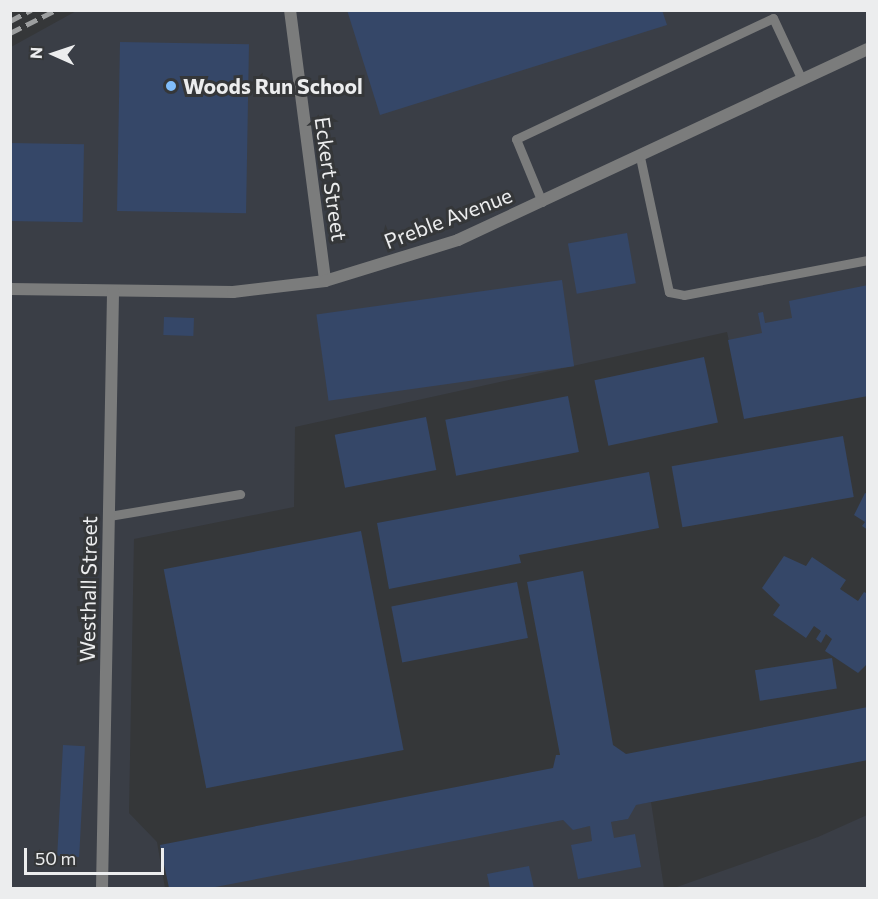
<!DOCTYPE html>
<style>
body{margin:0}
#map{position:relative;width:878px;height:899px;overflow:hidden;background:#353739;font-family:Commissioner,sans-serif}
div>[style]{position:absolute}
.built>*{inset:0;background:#3a3e46}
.building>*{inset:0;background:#354768;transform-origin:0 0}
.service>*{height:9px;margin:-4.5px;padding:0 4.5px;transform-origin:4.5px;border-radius:4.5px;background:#7b7c7c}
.minor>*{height:12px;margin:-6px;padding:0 6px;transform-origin:6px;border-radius:6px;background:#7b7c7c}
.tertiary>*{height:12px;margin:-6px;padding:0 6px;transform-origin:6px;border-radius:6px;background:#7b7c7c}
.rail>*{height:4.5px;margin-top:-2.25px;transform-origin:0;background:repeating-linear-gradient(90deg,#9d9fa0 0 12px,transparent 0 18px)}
.dots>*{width:16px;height:16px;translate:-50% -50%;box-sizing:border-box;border:3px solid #353739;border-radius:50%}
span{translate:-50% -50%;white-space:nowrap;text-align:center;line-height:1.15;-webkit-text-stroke:6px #353739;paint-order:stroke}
.poi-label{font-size:21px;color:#ecedee;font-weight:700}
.left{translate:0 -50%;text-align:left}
.street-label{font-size:21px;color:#ecedee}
.frame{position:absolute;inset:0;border:12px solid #ecedee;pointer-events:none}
.north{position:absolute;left:24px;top:24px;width:60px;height:60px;-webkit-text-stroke:4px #353739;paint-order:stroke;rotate:273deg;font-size:16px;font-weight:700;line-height:24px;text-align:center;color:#ecedee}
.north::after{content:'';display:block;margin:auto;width:21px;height:27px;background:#ecedee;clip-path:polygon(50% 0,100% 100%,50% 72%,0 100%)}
.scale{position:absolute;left:24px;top:848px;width:140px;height:27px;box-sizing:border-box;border:3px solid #ecedee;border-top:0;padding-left:8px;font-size:18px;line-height:21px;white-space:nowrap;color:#ecedee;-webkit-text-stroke:4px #353739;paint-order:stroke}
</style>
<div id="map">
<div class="built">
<div style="clip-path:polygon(78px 10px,867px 11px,867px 393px,745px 415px,727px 332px,295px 427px,294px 507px,134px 539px,129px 813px,157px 842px,165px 888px,11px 888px,11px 47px)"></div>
<div style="clip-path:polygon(651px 802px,664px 888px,201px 888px,562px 819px,573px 829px,627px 819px,633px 805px)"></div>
<div style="clip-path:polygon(867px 815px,867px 888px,674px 888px,818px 837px)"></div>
</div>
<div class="building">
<div style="clip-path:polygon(347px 10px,662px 10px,667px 25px,380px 115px)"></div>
<div style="left:120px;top:42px;width:129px;height:169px;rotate:1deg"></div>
<div style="left:10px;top:143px;width:74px;height:78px;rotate:1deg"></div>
<div style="left:627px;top:233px;width:51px;height:60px;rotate:80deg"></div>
<div style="left:562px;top:280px;width:87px;height:248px;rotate:82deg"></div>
<div style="clip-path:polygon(868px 285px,868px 396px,744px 419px,728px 340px,762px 333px,758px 313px,763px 312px,765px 323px,792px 318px,789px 301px)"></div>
<div style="left:164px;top:317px;width:30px;height:18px;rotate:2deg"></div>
<div style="left:704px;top:357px;width:67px;height:112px;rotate:78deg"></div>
<div style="left:568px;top:396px;width:57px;height:125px;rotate:79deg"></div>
<div style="left:426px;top:417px;width:54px;height:93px;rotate:79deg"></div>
<div style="left:843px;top:436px;width:62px;height:174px;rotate:80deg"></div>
<div style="clip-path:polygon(649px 472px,659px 528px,519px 555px,521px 563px,389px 589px,377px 523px)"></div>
<div style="clip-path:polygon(865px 493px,868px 494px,868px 530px,862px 526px,865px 522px,854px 515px)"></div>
<div style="left:361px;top:531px;width:223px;height:201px;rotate:79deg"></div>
<div style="clip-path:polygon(784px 556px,806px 566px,812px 557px,846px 580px,840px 589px,858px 601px,864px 592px,868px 594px,868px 663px,858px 673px,825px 651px,832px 639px,826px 634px,821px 643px,816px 639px,821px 631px,814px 626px,806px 638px,773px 615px,780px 605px,762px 588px)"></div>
<div style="clip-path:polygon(583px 571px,613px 745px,626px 754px,868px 707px,868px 760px,636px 805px,628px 819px,611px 822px,614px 838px,635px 834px,641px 867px,578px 879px,571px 845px,592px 841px,590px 826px,573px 830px,563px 820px,210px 888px,169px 888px,160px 845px,553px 768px,556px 755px,560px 755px,527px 582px)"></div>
<div style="left:517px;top:582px;width:57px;height:128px;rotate:79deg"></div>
<div style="left:832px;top:658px;width:31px;height:78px;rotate:81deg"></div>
<div style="left:63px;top:745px;width:22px;height:111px;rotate:3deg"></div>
<div style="clip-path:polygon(529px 866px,534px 888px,490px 888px,487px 874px)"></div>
</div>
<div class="service">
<div style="left:640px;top:157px;width:138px;rotate:77.9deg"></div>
<div style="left:669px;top:292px;width:15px;rotate:11deg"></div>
<div style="left:684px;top:295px;width:187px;rotate:-10.8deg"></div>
<div style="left:542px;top:202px;width:68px;rotate:-112.4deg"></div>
<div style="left:516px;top:139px;width:284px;rotate:-25.2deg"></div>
<div style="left:773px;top:18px;width:68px;rotate:64.9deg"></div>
<div style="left:109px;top:516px;width:133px;rotate:-9.5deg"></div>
</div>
<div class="minor">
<div style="left:10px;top:289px;width:223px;rotate:0.8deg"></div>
<div style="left:233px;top:292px;width:93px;rotate:-6.8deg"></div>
<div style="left:102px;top:888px;width:597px;rotate:-88.94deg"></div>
</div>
<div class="tertiary">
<div style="left:290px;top:10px;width:273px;rotate:82.6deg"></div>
<div style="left:325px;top:281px;width:139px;rotate:-17.1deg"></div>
<div style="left:458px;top:240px;width:452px;rotate:-25deg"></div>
</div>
<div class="rail">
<div style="left:10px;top:21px;width:24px;rotate:-28deg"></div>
<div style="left:10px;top:33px;width:51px;rotate:-26.6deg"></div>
</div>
<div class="dots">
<div style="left:171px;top:86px;background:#80bdfa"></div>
</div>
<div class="poi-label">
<span class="left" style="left:183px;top:86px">Woods Run School</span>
</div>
<div class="street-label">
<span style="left:331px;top:179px;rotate:82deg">Eckert Street</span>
<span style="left:448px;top:218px;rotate:-21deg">Preble Avenue</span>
<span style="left:88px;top:589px;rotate:-89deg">Westhall Street</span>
</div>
<div class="frame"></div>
<div class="north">N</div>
<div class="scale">50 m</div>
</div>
